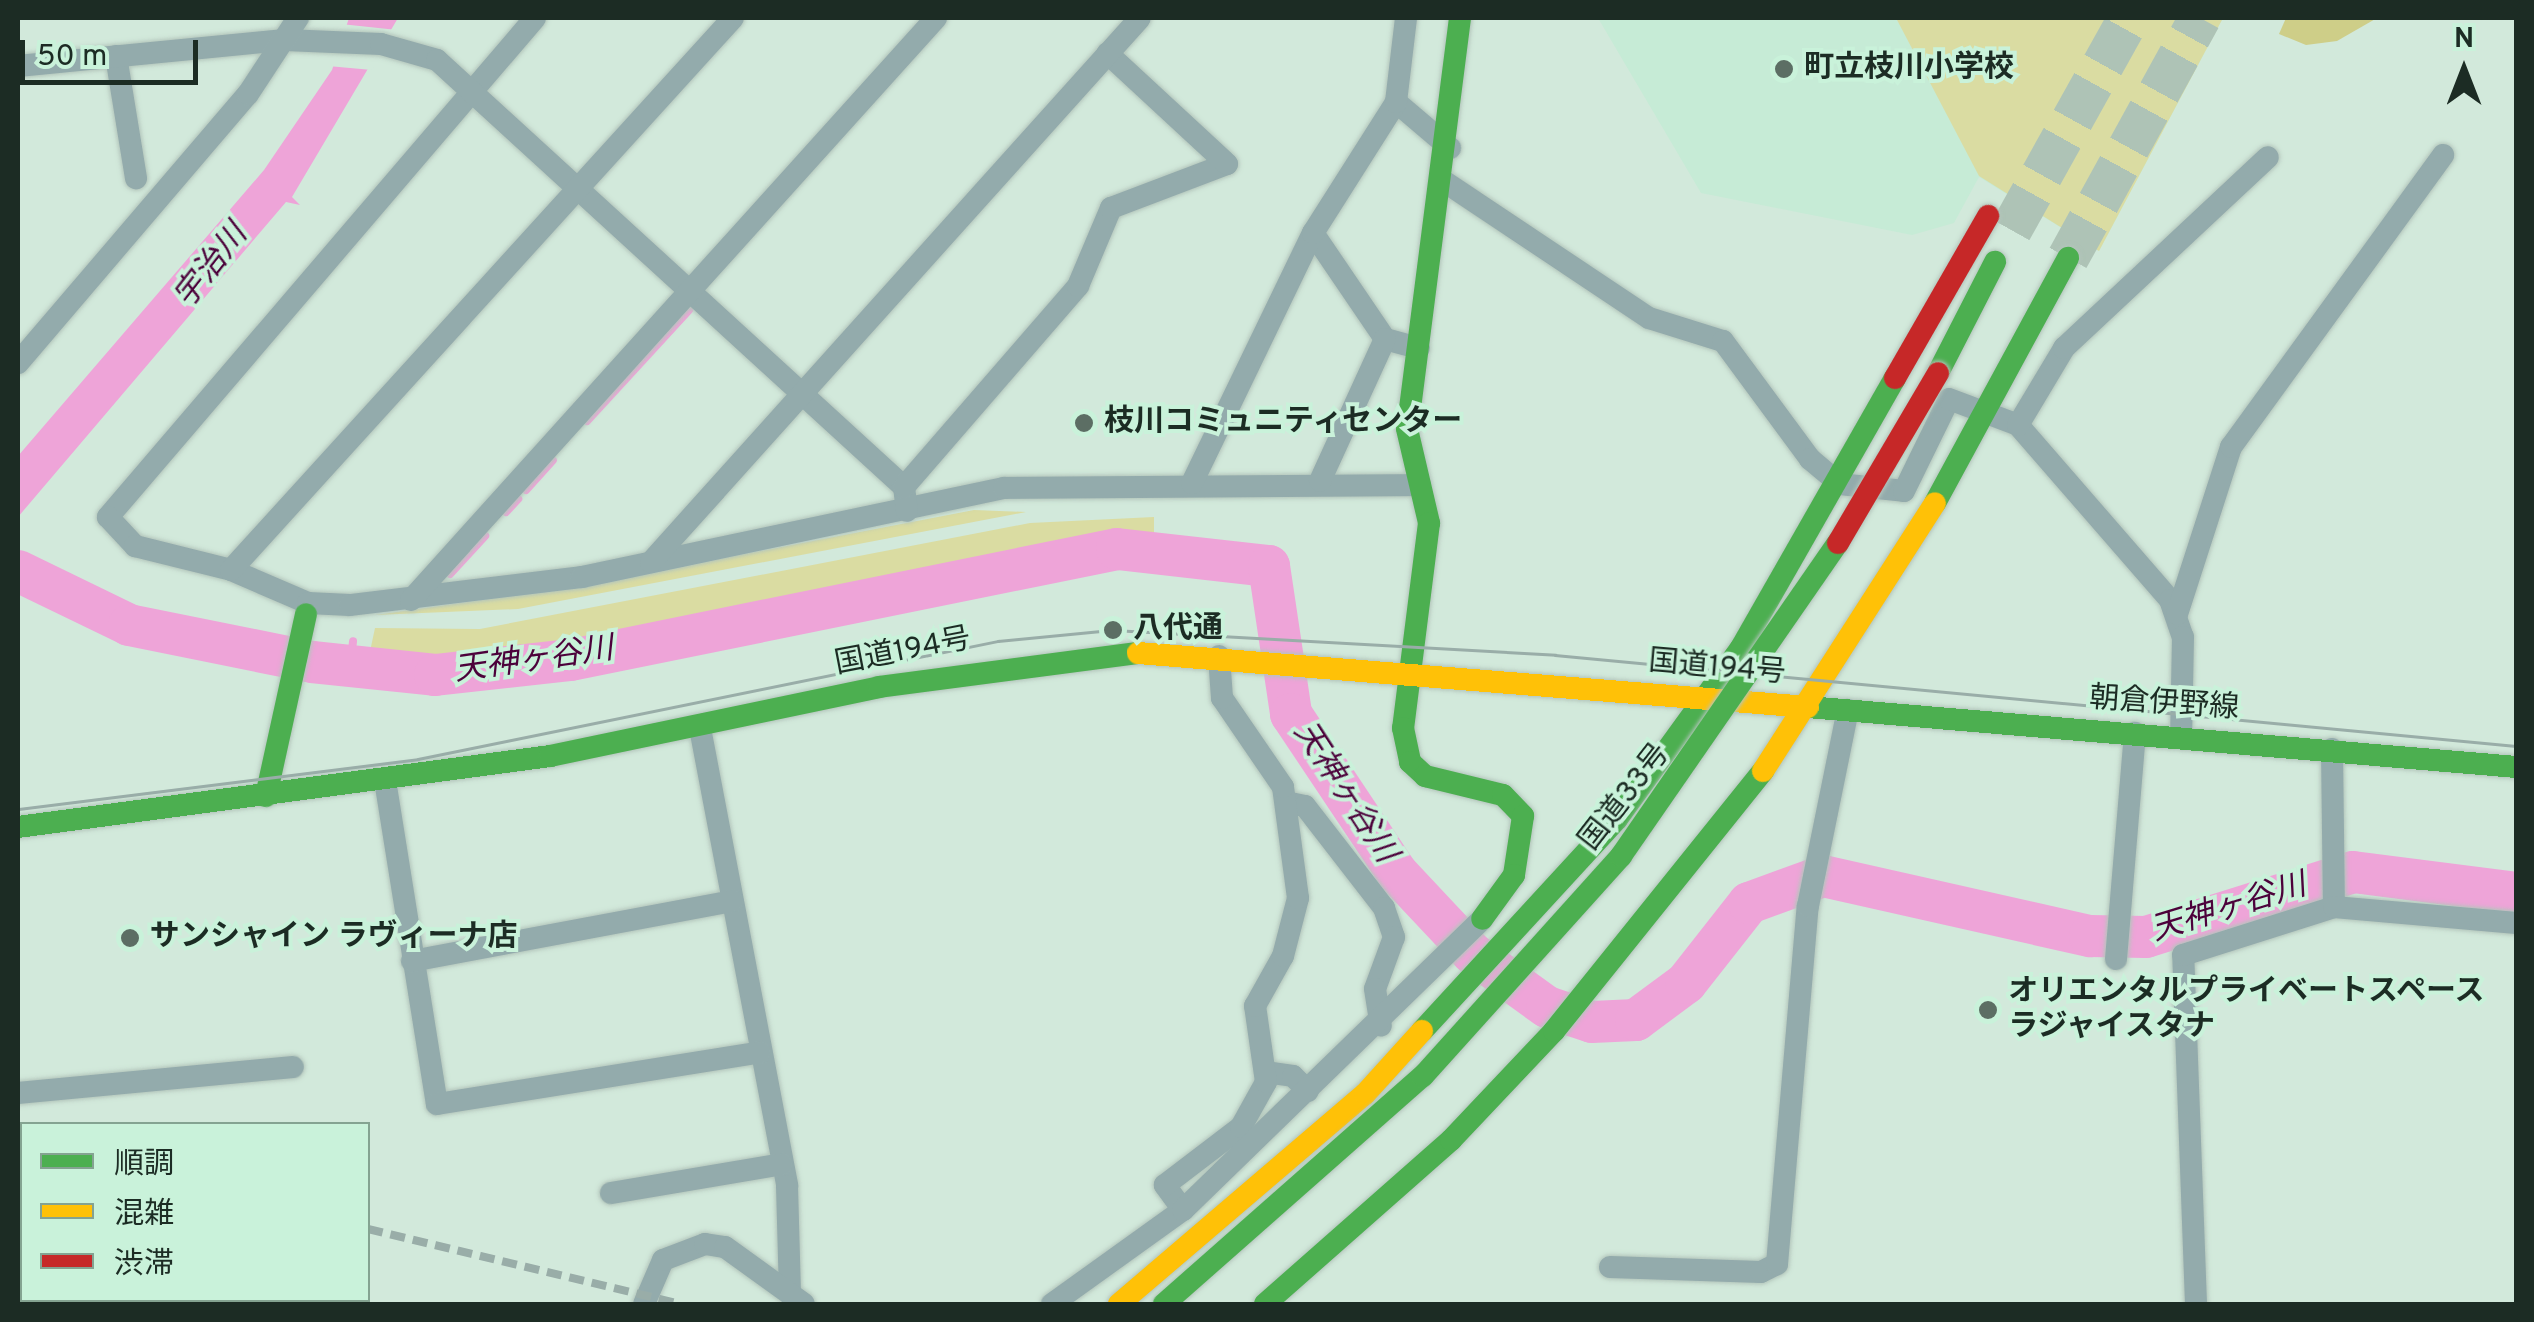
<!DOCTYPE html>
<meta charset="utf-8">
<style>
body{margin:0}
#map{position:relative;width:2534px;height:1322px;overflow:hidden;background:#d2e9db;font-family:Overpass,"Noto Sans JP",sans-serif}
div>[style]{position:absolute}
.built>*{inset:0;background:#c6ebd6}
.green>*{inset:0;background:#dadca2}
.forest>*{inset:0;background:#cece88}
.water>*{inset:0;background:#eea4d8}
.pier>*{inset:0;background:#d2e9db}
.stream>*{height:8px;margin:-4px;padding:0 4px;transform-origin:4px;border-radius:4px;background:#eea4d8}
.river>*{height:42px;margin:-21px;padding:0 21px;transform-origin:21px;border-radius:21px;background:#eea4d8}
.highway-tunnel>*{height:42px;margin-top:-21px;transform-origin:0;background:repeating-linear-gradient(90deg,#aec3b6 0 42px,transparent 0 63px)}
.roads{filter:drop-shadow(0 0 2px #b3c5bb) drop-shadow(0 0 2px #b3c5bb)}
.street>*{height:22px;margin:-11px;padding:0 11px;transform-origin:11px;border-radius:11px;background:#93abac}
.fast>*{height:22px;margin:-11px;padding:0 11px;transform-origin:11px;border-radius:11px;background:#4caf50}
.slow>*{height:22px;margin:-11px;padding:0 11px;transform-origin:11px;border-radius:11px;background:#ffc107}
.jam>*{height:22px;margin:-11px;padding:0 11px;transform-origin:11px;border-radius:11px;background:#c62828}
.tram>*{height:2.5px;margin:-1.25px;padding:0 1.25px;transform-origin:1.25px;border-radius:1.25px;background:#99ada8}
.rail>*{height:8px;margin-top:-4px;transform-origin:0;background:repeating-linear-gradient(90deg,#99ada8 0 15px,transparent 0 23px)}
.bridges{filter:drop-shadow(0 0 2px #b3c5bb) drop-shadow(0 0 2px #b3c5bb)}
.fast-bridge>*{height:22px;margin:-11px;padding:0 11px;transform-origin:11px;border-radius:11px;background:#4caf50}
.jam-bridge>*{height:22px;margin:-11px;padding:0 11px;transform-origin:11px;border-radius:11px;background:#c62828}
.dots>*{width:28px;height:28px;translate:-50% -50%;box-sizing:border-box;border:5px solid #c9f2da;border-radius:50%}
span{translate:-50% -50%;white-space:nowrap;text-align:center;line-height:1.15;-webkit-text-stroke:8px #c9f2da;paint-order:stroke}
.poi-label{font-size:30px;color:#1c2c24;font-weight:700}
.left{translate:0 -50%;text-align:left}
.street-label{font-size:30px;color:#1c2c24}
.water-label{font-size:32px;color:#4c023b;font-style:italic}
.frame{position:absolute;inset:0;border:20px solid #1c2c24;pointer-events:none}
.legend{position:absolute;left:20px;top:1122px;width:350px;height:180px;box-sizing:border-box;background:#c9f2da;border:2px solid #84a391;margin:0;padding:12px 18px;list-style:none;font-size:30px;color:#1c2c24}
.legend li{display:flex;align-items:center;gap:20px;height:50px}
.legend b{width:50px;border:2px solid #84a391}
.north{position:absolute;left:2414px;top:20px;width:100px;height:100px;-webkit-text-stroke:8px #c9f2da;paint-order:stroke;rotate:0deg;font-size:28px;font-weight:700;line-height:40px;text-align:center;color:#1c2c24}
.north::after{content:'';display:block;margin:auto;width:35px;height:45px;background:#1c2c24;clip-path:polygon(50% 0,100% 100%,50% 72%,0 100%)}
.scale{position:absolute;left:20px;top:40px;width:178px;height:45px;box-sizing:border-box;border:5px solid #1c2c24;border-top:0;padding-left:12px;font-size:30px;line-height:35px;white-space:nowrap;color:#1c2c24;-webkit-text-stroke:8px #c9f2da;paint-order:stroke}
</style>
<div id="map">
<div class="built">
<div style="clip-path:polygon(1598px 18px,2223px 18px,2099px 251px,1979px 177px,1954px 223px,1912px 235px,1701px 193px)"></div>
</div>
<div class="green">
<div style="clip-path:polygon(1896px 18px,2223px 18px,2099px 251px,1979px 176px)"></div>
<div style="clip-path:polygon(974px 510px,1026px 512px,518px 609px,375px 615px,568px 588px)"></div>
<div style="clip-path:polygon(1154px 517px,1154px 538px,1145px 541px,1011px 554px,534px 648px,438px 660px,369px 656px,375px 628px,480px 629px,1030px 523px)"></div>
</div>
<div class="forest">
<div style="clip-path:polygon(2286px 18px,2377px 18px,2337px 41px,2306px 45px,2279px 34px)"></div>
</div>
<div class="water">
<div style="clip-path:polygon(349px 18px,398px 18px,292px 197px,300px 205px,286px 202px,18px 517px,18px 456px,264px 170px,332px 70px)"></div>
</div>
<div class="pier">
<div style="clip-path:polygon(341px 24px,397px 30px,372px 70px,328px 66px)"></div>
</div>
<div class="stream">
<div style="left:587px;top:421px;width:151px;rotate:-47.4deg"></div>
<div style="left:526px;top:490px;width:40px;rotate:-48deg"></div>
<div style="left:506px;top:512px;width:18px;rotate:-47deg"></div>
<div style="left:450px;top:574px;width:52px;rotate:-47.4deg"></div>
<div style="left:350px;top:666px;width:25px;rotate:-83deg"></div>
</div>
<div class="river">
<div style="left:18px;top:571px;width:123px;rotate:25.9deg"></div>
<div style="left:129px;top:625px;width:187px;rotate:11.4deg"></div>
<div style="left:312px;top:662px;width:124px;rotate:6deg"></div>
<div style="left:435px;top:675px;width:137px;rotate:-6.3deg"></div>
<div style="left:571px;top:660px;width:557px;rotate:-11.49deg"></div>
<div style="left:1117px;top:549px;width:153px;rotate:6.4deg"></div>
<div style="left:1269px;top:566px;width:150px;rotate:81.5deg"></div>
<div style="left:1291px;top:714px;width:191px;rotate:56.3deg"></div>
<div style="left:1397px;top:873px;width:110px;rotate:46.8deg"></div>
<div style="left:1472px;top:953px;width:92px;rotate:35.8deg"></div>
<div style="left:1547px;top:1007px;width:47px;rotate:18.4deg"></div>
<div style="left:1592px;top:1022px;width:44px;rotate:-2.6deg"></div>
<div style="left:1636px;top:1020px;width:62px;rotate:-36.5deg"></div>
<div style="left:1686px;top:983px;width:102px;rotate:-51.8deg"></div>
<div style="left:1749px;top:903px;width:79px;rotate:-20deg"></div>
<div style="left:1823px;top:876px;width:274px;rotate:12.7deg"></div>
<div style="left:2090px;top:936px;width:56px;rotate:1deg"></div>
<div style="left:2146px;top:937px;width:217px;rotate:-17.4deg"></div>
<div style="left:2353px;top:872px;width:164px;rotate:7.3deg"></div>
</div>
<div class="highway-tunnel">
<div style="left:2011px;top:230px;width:243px;rotate:-60.9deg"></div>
<div style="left:2068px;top:258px;width:274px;rotate:-61.2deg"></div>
</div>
<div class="roads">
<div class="street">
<div style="left:535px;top:18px;width:657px;rotate:130.55deg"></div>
<div style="left:108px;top:517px;width:40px;rotate:47deg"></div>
<div style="left:135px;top:546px;width:99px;rotate:14deg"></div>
<div style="left:231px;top:570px;width:84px;rotate:23.2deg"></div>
<div style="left:308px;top:603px;width:42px;rotate:2.7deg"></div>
<div style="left:350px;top:605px;width:234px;rotate:-6.9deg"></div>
<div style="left:582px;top:577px;width:431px;rotate:-11.9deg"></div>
<div style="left:1004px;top:488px;width:416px;rotate:-0.4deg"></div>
<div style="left:116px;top:56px;width:124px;rotate:80.7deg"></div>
<div style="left:18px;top:66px;width:268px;rotate:-5.6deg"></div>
<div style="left:285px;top:40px;width:96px;rotate:2.4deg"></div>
<div style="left:381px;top:44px;width:58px;rotate:15.9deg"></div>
<div style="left:437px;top:60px;width:633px;rotate:42.44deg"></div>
<div style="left:904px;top:487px;width:24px;rotate:83deg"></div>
<div style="left:1396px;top:102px;width:71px;rotate:40.4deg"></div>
<div style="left:1445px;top:182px;width:245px;rotate:33.7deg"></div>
<div style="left:1649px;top:318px;width:77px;rotate:17.3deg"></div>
<div style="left:1723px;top:341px;width:147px;rotate:53.6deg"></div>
<div style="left:1810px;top:459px;width:39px;rotate:40deg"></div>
<div style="left:1840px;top:484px;width:64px;rotate:6.2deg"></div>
<div style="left:1904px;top:491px;width:102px;rotate:-63.9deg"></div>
<div style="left:1949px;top:399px;width:74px;rotate:20.6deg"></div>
<div style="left:2018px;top:425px;width:232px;rotate:49deg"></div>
<div style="left:2170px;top:600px;width:39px;rotate:71deg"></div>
<div style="left:2183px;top:637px;width:100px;rotate:91.1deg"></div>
<div style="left:1313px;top:233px;width:128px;rotate:55.8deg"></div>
<div style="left:1385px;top:339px;width:35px;rotate:15deg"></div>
<div style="left:18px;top:363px;width:354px;rotate:-49.5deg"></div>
<div style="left:248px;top:94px;width:91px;rotate:-56.7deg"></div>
<div style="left:2018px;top:425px;width:90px;rotate:-59.1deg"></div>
<div style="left:2064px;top:348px;width:279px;rotate:-43.1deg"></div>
<div style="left:1320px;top:481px;width:156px;rotate:-65.4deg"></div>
<div style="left:1192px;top:483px;width:278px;rotate:-64.2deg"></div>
<div style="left:1313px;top:233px;width:155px;rotate:-57.6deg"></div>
<div style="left:1396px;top:102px;width:85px;rotate:-83.2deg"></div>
<div style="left:904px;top:487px;width:266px;rotate:-49.1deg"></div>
<div style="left:1078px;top:286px;width:85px;rotate:-67.1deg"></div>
<div style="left:1111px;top:208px;width:124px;rotate:-20.8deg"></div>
<div style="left:1227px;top:164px;width:163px;rotate:-137.2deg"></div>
<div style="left:651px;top:562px;width:731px;rotate:-48.05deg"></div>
<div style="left:231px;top:570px;width:746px;rotate:-47.72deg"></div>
<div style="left:411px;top:600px;width:784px;rotate:-47.95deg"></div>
<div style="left:2177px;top:614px;width:176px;rotate:-72.1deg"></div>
<div style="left:2231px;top:447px;width:361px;rotate:-54deg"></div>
<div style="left:700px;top:728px;width:466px;rotate:79.2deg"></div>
<div style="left:787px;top:1186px;width:108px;rotate:88.4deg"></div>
<div style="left:2332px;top:749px;width:158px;rotate:89.3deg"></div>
<div style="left:385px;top:780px;width:328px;rotate:80.9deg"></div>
<div style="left:437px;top:1104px;width:327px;rotate:-9.1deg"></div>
<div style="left:1286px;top:802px;width:19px;rotate:12deg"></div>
<div style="left:1305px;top:806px;width:129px;rotate:52.2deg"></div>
<div style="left:1384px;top:908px;width:31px;rotate:71deg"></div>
<div style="left:1394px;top:937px;width:55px;rotate:110.1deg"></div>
<div style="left:1375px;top:989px;width:37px;rotate:81deg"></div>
<div style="left:2116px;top:959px;width:227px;rotate:-85.2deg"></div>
<div style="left:412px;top:961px;width:326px;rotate:-10.6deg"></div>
<div style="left:1265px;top:1072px;width:28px;rotate:8deg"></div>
<div style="left:1293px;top:1076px;width:21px;rotate:45deg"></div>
<div style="left:18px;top:1093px;width:276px;rotate:-5.4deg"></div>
<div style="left:611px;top:1193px;width:173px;rotate:-9.6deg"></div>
<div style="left:1183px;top:1210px;width:31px;rotate:-126deg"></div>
<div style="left:1165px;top:1185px;width:96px;rotate:-37.3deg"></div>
<div style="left:1241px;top:1127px;width:51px;rotate:-60.9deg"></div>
<div style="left:1266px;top:1082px;width:77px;rotate:-98.2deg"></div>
<div style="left:1255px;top:1006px;width:57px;rotate:-60.8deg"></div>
<div style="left:1283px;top:956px;width:60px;rotate:-75.5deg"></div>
<div style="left:1298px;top:898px;width:112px;rotate:-97.7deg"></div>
<div style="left:1283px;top:787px;width:108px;rotate:-124.4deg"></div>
<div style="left:1222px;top:698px;width:42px;rotate:-94.1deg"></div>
<div style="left:18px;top:1255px;width:4px"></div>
<div style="left:1610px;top:1267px;width:151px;rotate:1.9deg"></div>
<div style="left:1761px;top:1272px;width:18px;rotate:-27deg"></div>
<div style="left:1777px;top:1264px;width:359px;rotate:-85.1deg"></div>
<div style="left:1808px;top:906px;width:200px;rotate:-78.5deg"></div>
<div style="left:644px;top:1304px;width:48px;rotate:-66.6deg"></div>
<div style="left:663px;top:1260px;width:45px;rotate:-20.9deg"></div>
<div style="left:705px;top:1244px;width:20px;rotate:9deg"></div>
<div style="left:725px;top:1247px;width:97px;rotate:35.8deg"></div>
<div style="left:1052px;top:1304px;width:161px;rotate:-35.7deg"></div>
<div style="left:1183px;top:1210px;width:417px;rotate:-44.2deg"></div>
<div style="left:2196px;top:1304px;width:349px;rotate:-92.1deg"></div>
<div style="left:2183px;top:955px;width:158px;rotate:-17.6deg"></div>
<div style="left:2334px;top:907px;width:183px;rotate:5deg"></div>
</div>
<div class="fast">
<div style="left:1460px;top:18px;width:414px;rotate:97.3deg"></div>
<div style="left:1407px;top:429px;width:97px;rotate:76.8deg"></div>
<div style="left:1429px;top:523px;width:207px;rotate:97.2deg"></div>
<div style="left:1403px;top:728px;width:35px;rotate:78deg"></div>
<div style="left:1410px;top:762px;width:21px;rotate:43deg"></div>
<div style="left:1425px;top:776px;width:80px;rotate:13.7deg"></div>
<div style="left:1503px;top:795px;width:29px;rotate:46deg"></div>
<div style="left:1523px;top:816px;width:60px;rotate:98.7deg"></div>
<div style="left:1514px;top:875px;width:54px;rotate:126deg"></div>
<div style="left:1938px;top:373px;width:125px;rotate:-62.8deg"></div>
<div style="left:1935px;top:503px;width:279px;rotate:-61.5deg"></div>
<div style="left:1808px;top:707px;width:711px;rotate:4.84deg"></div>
<div style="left:266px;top:796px;width:186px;rotate:-77.6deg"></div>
<div style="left:18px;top:827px;width:537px;rotate:-7.6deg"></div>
<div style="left:550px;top:756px;width:336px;rotate:-11.8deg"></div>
<div style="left:879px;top:687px;width:261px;rotate:-7.5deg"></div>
<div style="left:1422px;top:1031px;width:288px;rotate:-47.4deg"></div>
<div style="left:1617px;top:819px;width:211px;rotate:-54.1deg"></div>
<div style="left:1741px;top:648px;width:311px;rotate:-60.3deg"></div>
<div style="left:1265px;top:1304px;width:248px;rotate:-41.4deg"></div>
<div style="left:1451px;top:1140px;width:150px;rotate:-46.6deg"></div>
<div style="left:1554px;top:1031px;width:334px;rotate:-51.2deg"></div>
</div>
<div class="slow">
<div style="left:1138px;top:653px;width:672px;rotate:4.61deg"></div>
<div style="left:1763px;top:771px;width:318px;rotate:-57.3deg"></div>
<div style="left:1119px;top:1304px;width:323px;rotate:-40.5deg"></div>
<div style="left:1365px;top:1094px;width:85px;rotate:-47.9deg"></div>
</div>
<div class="jam">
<div style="left:1895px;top:378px;width:187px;rotate:-60.1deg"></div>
</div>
</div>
<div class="tram">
<div style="left:18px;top:809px;width:403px;rotate:-7.1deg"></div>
<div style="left:418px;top:759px;width:592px;rotate:-11.5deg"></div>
<div style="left:998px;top:641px;width:116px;rotate:-5.5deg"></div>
<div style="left:1113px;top:630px;width:443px;rotate:3.2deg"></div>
<div style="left:1555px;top:655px;width:965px;rotate:5.41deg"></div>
</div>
<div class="rail">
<div style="left:18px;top:1209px;width:4px;rotate:-14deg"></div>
<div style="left:368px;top:1229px;width:322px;rotate:13.5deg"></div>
</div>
<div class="bridges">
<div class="fast-bridge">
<div style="left:1164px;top:1304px;width:345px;rotate:-41.4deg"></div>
<div style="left:1423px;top:1076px;width:296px;rotate:-48deg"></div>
<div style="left:1621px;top:856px;width:381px;rotate:-55.3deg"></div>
</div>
<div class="jam-bridge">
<div style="left:1838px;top:543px;width:197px;rotate:-59.5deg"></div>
</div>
</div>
<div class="dots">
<div style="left:1784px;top:69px;background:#5c6e64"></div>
<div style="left:1084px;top:423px;background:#5c6e64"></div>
<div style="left:1113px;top:630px;background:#5c6e64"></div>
<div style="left:130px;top:938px;background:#5c6e64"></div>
<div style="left:1988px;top:1010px;background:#5c6e64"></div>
</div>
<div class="poi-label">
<span class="left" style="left:1804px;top:69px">町立枝川小学校</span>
<span class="left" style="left:1104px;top:423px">枝川コミュニティセンター</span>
<span class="left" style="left:1133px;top:630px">八代通</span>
<span class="left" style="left:150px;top:938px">サンシャイン ラヴィーナ店</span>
<span class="left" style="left:2008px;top:1010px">オリエンタルプライベートスペース<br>ラジャイスタナ</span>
</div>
<div class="street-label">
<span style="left:903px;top:653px;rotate:-11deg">国道194号</span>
<span style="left:1717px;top:669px;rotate:5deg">国道194号</span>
<span style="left:2164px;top:705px;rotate:4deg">朝倉伊野線</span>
<span style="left:1626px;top:798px;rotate:-52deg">国道33号</span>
</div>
<div class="water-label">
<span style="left:212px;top:267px;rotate:-52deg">宇治川</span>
<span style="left:534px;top:661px;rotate:-8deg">天神ヶ谷川</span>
<span style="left:1344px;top:793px;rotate:57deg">天神ヶ谷川</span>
<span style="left:2229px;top:909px;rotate:-17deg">天神ヶ谷川</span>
</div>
<div class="frame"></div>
<ul class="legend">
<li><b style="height:12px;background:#4caf50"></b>順調</li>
<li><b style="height:12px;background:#ffc107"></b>混雑</li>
<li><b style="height:12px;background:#c62828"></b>渋滞</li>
</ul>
<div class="north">N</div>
<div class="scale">50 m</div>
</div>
